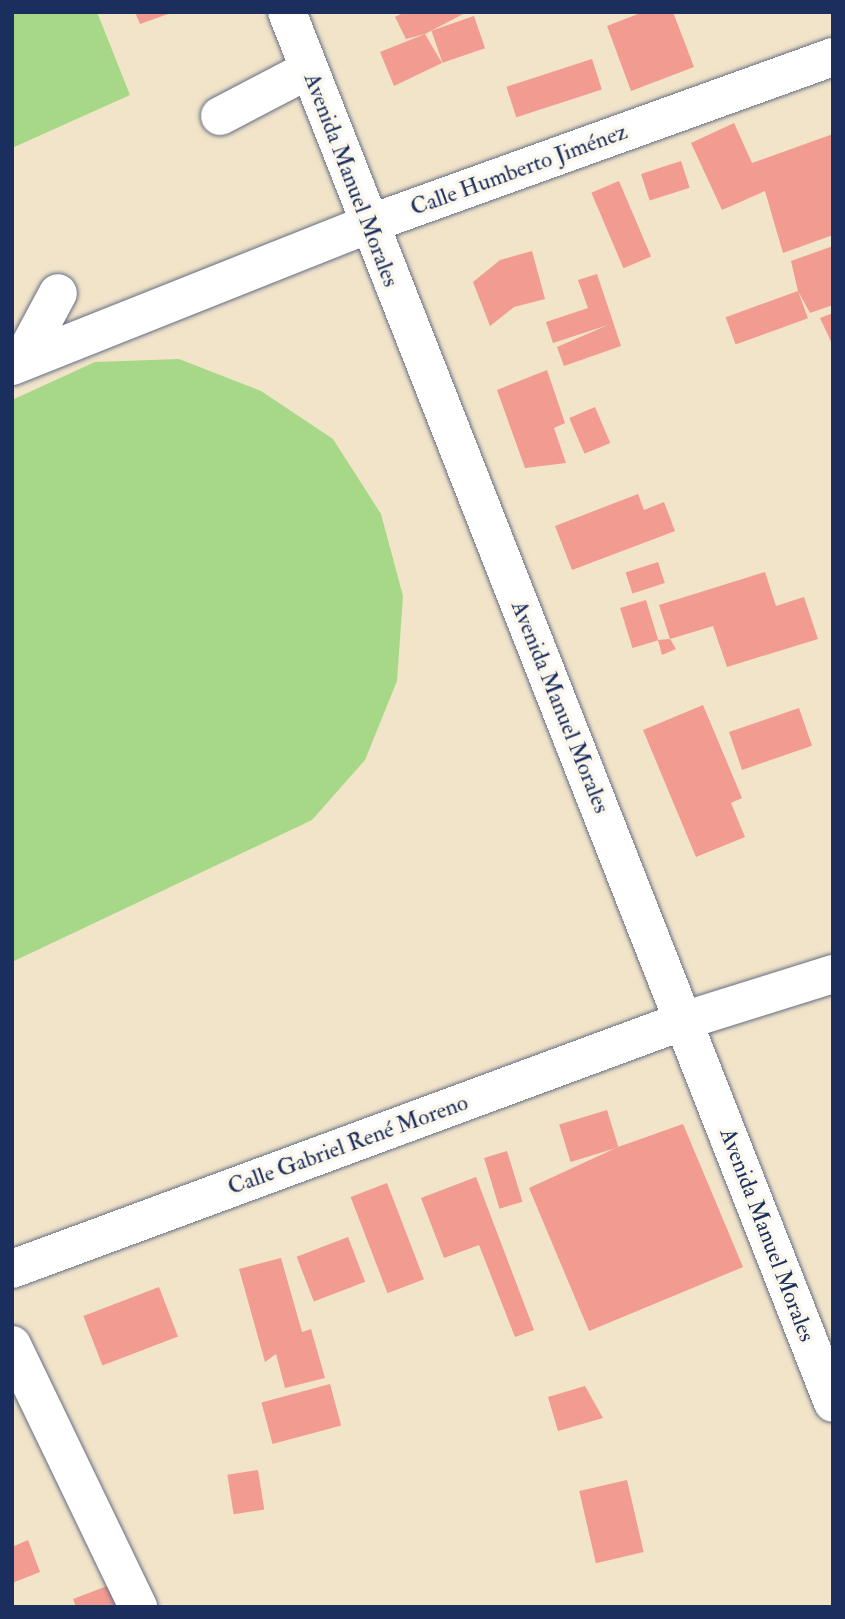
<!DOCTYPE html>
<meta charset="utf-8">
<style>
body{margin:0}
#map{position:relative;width:845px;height:1619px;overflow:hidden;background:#f1e4c9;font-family:"IM FELL Double Pica",serif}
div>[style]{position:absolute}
.green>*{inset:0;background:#a7d887}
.building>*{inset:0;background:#f29b90;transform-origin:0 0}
.roads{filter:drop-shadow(0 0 2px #666e83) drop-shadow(0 0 2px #666e83)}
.minor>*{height:38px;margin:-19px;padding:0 19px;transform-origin:19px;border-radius:19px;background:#fff}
span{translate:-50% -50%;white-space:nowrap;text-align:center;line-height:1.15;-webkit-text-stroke:7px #fbf7ec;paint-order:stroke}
.street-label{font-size:23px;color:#1b2f5e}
.frame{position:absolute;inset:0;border:14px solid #1b2f5e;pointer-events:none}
</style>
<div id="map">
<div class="green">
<div style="clip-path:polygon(12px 12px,97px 12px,130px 95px,12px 148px)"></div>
<div style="clip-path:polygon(179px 359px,261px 391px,333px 439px,381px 514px,403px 596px,397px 681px,365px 760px,312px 820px,12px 962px,12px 400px,95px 362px)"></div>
</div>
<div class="building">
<div style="clip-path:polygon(135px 12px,171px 12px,171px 13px,140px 24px)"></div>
<div style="clip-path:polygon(405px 12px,467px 12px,425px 34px,406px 39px,395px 17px)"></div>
<div style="clip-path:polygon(643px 12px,673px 12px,694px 67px,631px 91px,607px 26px)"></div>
<div style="left:474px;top:16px;width:34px;height:45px;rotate:71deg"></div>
<div style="clip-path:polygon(425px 34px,442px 63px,394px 86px,380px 52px)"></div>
<div style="left:592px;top:59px;width:32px;height:90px;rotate:72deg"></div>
<div style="clip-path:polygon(734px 123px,752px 163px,833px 134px,833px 235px,783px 253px,765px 191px,722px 210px,691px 143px)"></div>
<div style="left:681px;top:161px;width:28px;height:42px;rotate:72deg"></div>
<div style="left:619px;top:181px;width:82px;height:30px;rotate:67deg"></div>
<div style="clip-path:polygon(833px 246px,833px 305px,810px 313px,798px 291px,791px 261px)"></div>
<div style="clip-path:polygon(532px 251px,545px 299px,514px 307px,490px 326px,473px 282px,500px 260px)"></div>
<div style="clip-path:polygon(597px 274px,621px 346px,564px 366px,557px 347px,608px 325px,553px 343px,546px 322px,588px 308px,578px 280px)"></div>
<div style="left:798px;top:291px;width:29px;height:77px;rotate:70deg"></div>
<div style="clip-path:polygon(833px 313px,833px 346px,820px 318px)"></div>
<div style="clip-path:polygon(547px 370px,565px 423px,554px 428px,566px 463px,525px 468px,497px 390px)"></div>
<div style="left:595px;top:407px;width:39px;height:28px;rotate:67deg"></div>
<div style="clip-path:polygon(638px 494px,644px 510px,664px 502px,675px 531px,572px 570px,555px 526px)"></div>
<div style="left:658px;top:562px;width:22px;height:34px;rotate:72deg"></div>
<div style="clip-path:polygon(765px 572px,776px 606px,804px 597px,818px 639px,727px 667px,713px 626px,670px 639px,659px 605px)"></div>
<div style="left:646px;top:600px;width:42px;height:27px;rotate:73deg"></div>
<div style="clip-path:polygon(670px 639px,676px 649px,662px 655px,658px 640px)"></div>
<div style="clip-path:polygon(703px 705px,742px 798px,731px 803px,745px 837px,696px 857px,643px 730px)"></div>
<div style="left:799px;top:708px;width:40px;height:74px;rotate:71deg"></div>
<div style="left:607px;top:1110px;width:39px;height:50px;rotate:73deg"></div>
<div style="clip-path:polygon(683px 1124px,743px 1267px,589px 1331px,529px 1188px,618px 1147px)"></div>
<div style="left:507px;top:1151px;width:53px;height:24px;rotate:73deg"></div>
<div style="clip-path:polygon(476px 1177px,534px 1330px,515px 1337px,479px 1245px,444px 1258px,421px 1198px)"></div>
<div style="left:387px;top:1183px;width:103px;height:39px;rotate:69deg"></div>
<div style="left:348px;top:1237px;width:48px;height:55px;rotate:69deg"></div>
<div style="clip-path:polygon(281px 1258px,302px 1332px,311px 1329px,325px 1378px,285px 1388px,276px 1354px,265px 1362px,239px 1269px)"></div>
<div style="left:159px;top:1287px;width:53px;height:81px;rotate:69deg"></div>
<div style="left:330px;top:1384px;width:43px;height:71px;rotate:75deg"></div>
<div style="clip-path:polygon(585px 1386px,603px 1418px,558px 1431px,548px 1397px)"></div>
<div style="left:258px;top:1470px;width:40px;height:31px;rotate:81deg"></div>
<div style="left:627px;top:1480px;width:74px;height:49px;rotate:77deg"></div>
<div style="clip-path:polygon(28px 1540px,40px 1572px,12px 1583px,12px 1547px)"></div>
<div style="clip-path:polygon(115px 1583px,125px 1607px,76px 1607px,73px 1599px)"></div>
</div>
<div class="roads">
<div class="minor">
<div style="left:287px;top:12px;width:1494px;rotate:68.57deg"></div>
<div style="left:220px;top:116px;width:99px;rotate:-27.6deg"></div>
<div style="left:21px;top:362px;width:78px;rotate:-61.8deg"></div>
<div style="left:12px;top:366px;width:384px;rotate:-21.7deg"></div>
<div style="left:369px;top:224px;width:493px;rotate:-19.8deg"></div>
<div style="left:12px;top:1269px;width:715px;rotate:-20.28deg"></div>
<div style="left:683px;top:1021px;width:157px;rotate:-17.4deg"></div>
<div style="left:12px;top:1345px;width:291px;rotate:64.3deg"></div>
</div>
</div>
<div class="street-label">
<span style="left:519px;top:170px;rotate:-20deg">Calle Humberto Jiménez</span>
<span style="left:351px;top:180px;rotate:69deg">Avenida Manuel Morales</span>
<span style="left:560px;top:707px;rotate:68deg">Avenida Manuel Morales</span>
<span style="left:348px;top:1145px;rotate:-20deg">Calle Gabriel René Moreno</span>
<span style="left:767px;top:1235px;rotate:69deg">Avenida Manuel Morales</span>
</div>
<div class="frame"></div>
</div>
